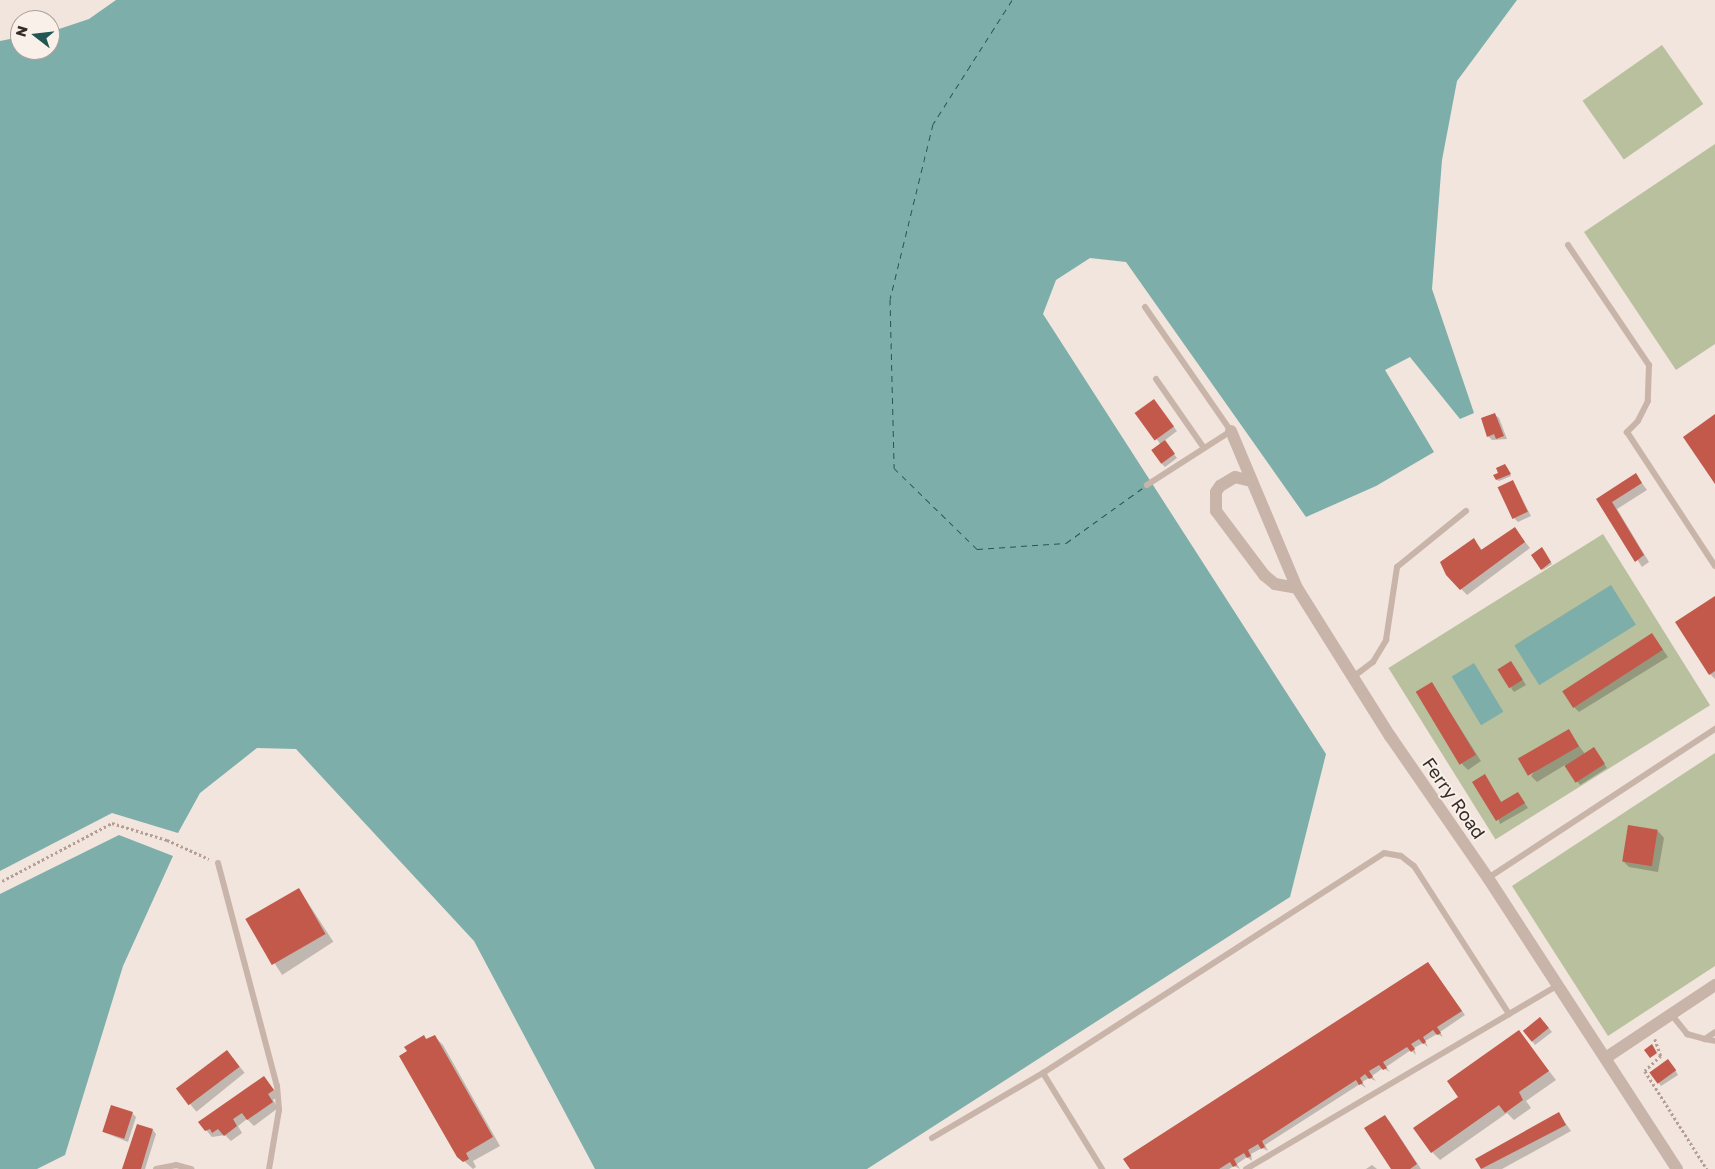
<!DOCTYPE html>
<style>
body{margin:0}
#map{position:relative;width:1715px;height:1169px;overflow:hidden;background:#f1e5dd;font-family:"Golos Text",sans-serif}
div>[style]{position:absolute}
.green>*{inset:0;background:#b9c09d;transform-origin:0 0}
.water>*{inset:0;background:#7daeaa;transform-origin:0 0}
.shadow>*{inset:0;background:#0003;transform-origin:0 0}
.ferry>*{height:1px;margin-top:-0.5px;transform-origin:0;background:repeating-linear-gradient(90deg,#205754 0 6px,transparent 0 11px)}
.building>*{inset:0;background:#c2594b;transform-origin:0 0}
.path>*{height:2.5px;margin-top:-1.25px;transform-origin:0;background:repeating-linear-gradient(90deg,#b59e93 0 2.5px,transparent 0 5px)}
.lane>*{height:6px;margin:-3px;padding:0 3px;transform-origin:3px;border-radius:3px;background:#c9b4a9}
.street>*{height:12px;margin:-6px;padding:0 6px;transform-origin:6px;border-radius:6px;background:#c9b4a9}
span{translate:-50% -50%;white-space:nowrap;text-align:center;line-height:1.15;-webkit-text-stroke:4px #f9f0e9;paint-order:stroke}
.street-label{font-size:18px;color:#372b29}
.north{position:absolute;left:10px;top:10px;width:50px;height:50px;box-sizing:border-box;background:#f9f0e9;border:1px solid #aba19c;border-radius:50%;rotate:286deg;font-size:14px;font-weight:700;line-height:20px;text-align:center;color:#372b29}
.north::after{content:'';display:block;margin:auto;width:18px;height:22px;background:#205754;clip-path:polygon(50% 0,100% 100%,50% 72%,0 100%)}
</style>
<div id="map">
<div class="green">
<div style="left:1662px;top:45px;width:72px;height:97px;rotate:55deg"></div>
<div style="clip-path:polygon(1715px 144px,1715px 344px,1676px 370px,1584px 232px)"></div>
<div style="left:1603px;top:534px;width:202px;height:253px;rotate:58deg"></div>
<div style="clip-path:polygon(1715px 753px,1715px 966px,1608px 1036px,1512px 886px)"></div>
</div>
<div class="water">
<div style="clip-path:polygon(116px 0,1517px 0,1457px 81px,1442px 160px,1432px 289px,1474px 413px,1460px 419px,1410px 357px,1385px 370px,1434px 452px,1376px 486px,1306px 517px,1126px 262px,1090px 258px,1056px 280px,1043px 314px,1326px 754px,1290px 897px,867px 1169px,595px 1169px,474px 941px,296px 749px,257px 748px,200px 793px,178px 833px,112px 813px,0 871px,0 41px,20px 37px,20px 50px,50px 50px,50px 32px,89px 19px)"></div>
<div style="left:1611px;top:585px;width:47px;height:114px;rotate:58deg"></div>
<div style="left:1474px;top:663px;width:57px;height:26px;rotate:59deg"></div>
<div style="clip-path:polygon(119px 835px,173px 856px,123px 966px,65px 1155px,37px 1169px,0 1169px,0 894px)"></div>
</div>
<div class="shadow">
<div style="clip-path:polygon(1154px 401px,1177px 431px,1164px 441px,1177px 458px,1165px 467px,1161px 463px,1161px 445px,1137px 413px)"></div>
<div style="clip-path:polygon(1495px 415px,1499px 418px,1507px 439px,1492px 440px,1488px 436px)"></div>
<div style="clip-path:polygon(1507px 467px,1511px 476px,1499px 481px,1497px 480px)"></div>
<div style="clip-path:polygon(1636px 475px,1647px 490px,1617px 509px,1649px 562px,1642px 567px,1598px 499px)"></div>
<div style="clip-path:polygon(1513px 481px,1531px 516px,1518px 522px,1514px 518px)"></div>
<div style="clip-path:polygon(1515px 529px,1530px 548px,1467px 595px,1447px 574px,1474px 540px,1483px 551px)"></div>
<div style="clip-path:polygon(1544px 550px,1552px 564px,1543px 570px,1542px 569px)"></div>
<div style="clip-path:polygon(1715px 598px,1715px 679px,1710px 674px)"></div>
<div style="clip-path:polygon(1652px 634px,1668px 657px,1579px 712px,1573px 706px)"></div>
<div style="clip-path:polygon(1514px 666px,1526px 685px,1514px 692px,1511px 688px)"></div>
<div style="clip-path:polygon(1432px 684px,1481px 761px,1468px 770px,1462px 764px)"></div>
<div style="clip-path:polygon(1568px 731px,1585px 754px,1597px 753px,1607px 768px,1580px 785px,1565px 765px,1537px 782px,1531px 776px)"></div>
<div style="clip-path:polygon(1484px 776px,1502px 803px,1518px 793px,1528px 808px,1500px 824px)"></div>
<div style="clip-path:polygon(1658px 831px,1664px 838px,1658px 872px,1629px 867px,1623px 861px)"></div>
<div style="left:299px;top:889px;width:63px;height:61px;rotate:57deg"></div>
<div style="clip-path:polygon(1431px 967px,1465px 1015px,1440px 1032px,1443px 1037px,1437px 1034px,1425px 1041px,1428px 1047px,1423px 1043px,1414px 1048px,1416px 1055px,1411px 1050px,1386px 1067px,1390px 1072px,1383px 1068px,1372px 1076px,1376px 1081px,1369px 1078px,1362px 1082px,1366px 1088px,1360px 1084px,1265px 1145px,1268px 1151px,1262px 1148px,1251px 1154px,1252px 1161px,1247px 1157px,1237px 1164px,1240px 1169px,1234px 1166px,1229px 1169px,1131px 1169px)"></div>
<div style="clip-path:polygon(1544px 1022px,1552px 1032px,1535px 1045px,1532px 1041px)"></div>
<div style="clip-path:polygon(1519px 1032px,1556px 1080px,1526px 1101px,1531px 1108px,1514px 1120px,1507px 1113px,1440px 1160px,1432px 1152px,1460px 1097px)"></div>
<div style="clip-path:polygon(424px 1037px,427px 1040px,435px 1037px,443px 1045px,500px 1146px,473px 1161px,476px 1167px,473px 1169px,464px 1161px,408px 1051px)"></div>
<div style="left:227px;top:1051px;width:28px;height:62px;rotate:51deg"></div>
<div style="clip-path:polygon(1672px 1065px,1678px 1075px,1661px 1086px,1651px 1073px)"></div>
<div style="clip-path:polygon(264px 1078px,279px 1096px,273px 1100px,278px 1108px,254px 1126px,247px 1119px,238px 1126px,242px 1133px,231px 1141px,225px 1135px,212px 1137px,206px 1130px)"></div>
<div style="clip-path:polygon(132px 1113px,136px 1117px,128px 1142px,103px 1132px)"></div>
<div style="clip-path:polygon(1559px 1114px,1571px 1131px,1502px 1169px,1482px 1169px,1477px 1159px)"></div>
<div style="clip-path:polygon(1384px 1116px,1390px 1122px,1421px 1169px,1392px 1169px)"></div>
<div style="clip-path:polygon(153px 1130px,156px 1134px,145px 1169px,124px 1169px)"></div>
<div style="clip-path:polygon(1372px 1165px,1377px 1169px,1366px 1169px)"></div>
</div>
<div class="ferry">
<div style="left:1012px;top:0;width:147px;rotate:122.5deg"></div>
<div style="left:933px;top:124px;width:180px;rotate:103.8deg"></div>
<div style="left:890px;top:299px;width:169px;rotate:88.6deg"></div>
<div style="left:894px;top:468px;width:116px;rotate:44.3deg"></div>
<div style="left:977px;top:549px;width:89px;rotate:-3.9deg"></div>
<div style="left:1066px;top:543px;width:96px;rotate:-35.7deg"></div>
</div>
<div class="building">
<div style="left:1154px;top:399px;width:34px;height:24px;rotate:54deg"></div>
<div style="clip-path:polygon(1495px 413px,1504px 436px,1496px 439px,1494px 434px,1487px 437px,1481px 418px)"></div>
<div style="clip-path:polygon(1715px 414px,1715px 484px,1683px 437px)"></div>
<div style="left:1165px;top:440px;width:17px;height:17px;rotate:54deg"></div>
<div style="clip-path:polygon(1505px 464px,1511px 474px,1496px 480px,1493px 475px,1498px 473px,1496px 468px)"></div>
<div style="clip-path:polygon(1636px 473px,1642px 483px,1612px 502px,1644px 555px,1635px 562px,1596px 499px)"></div>
<div style="left:1513px;top:480px;width:35px;height:17px;rotate:65deg"></div>
<div style="clip-path:polygon(1515px 527px,1525px 542px,1460px 590px,1446px 575px,1440px 562px,1474px 538px,1481px 550px)"></div>
<div style="clip-path:polygon(1542px 547px,1551px 562px,1541px 570px,1531px 555px)"></div>
<div style="clip-path:polygon(1715px 596px,1715px 671px,1709px 675px,1675px 622px)"></div>
<div style="left:1652px;top:633px;width:20px;height:107px;rotate:57deg"></div>
<div style="left:1511px;top:661px;width:22px;height:16px;rotate:58deg"></div>
<div style="left:1432px;top:682px;width:85px;height:19px;rotate:59deg"></div>
<div style="left:1569px;top:729px;width:20px;height:59px;rotate:60deg"></div>
<div style="left:1594px;top:747px;width:20px;height:35px;rotate:57deg"></div>
<div style="clip-path:polygon(1485px 774px,1501px 802px,1518px 792px,1525px 803px,1496px 821px,1472px 782px)"></div>
<div style="left:1628px;top:825px;width:30px;height:37px;rotate:9deg"></div>
<div style="left:299px;top:888px;width:53px;height:62px;rotate:60deg"></div>
<div style="clip-path:polygon(1428px 962px,1462px 1011px,1437px 1027px,1441px 1033px,1437px 1035px,1433px 1030px,1423px 1037px,1426px 1042px,1423px 1044px,1419px 1039px,1411px 1044px,1415px 1049px,1411px 1052px,1407px 1047px,1383px 1062px,1387px 1068px,1383px 1070px,1379px 1065px,1369px 1071px,1373px 1077px,1369px 1079px,1365px 1074px,1360px 1078px,1363px 1083px,1359px 1085px,1356px 1080px,1276px 1132px,1262px 1141px,1265px 1147px,1261px 1149px,1258px 1144px,1248px 1150px,1251px 1156px,1247px 1158px,1244px 1153px,1234px 1159px,1237px 1165px,1233px 1167px,1230px 1162px,1219px 1169px,1130px 1169px,1123px 1159px)"></div>
<div style="left:1540px;top:1017px;width:14px;height:22px;rotate:51deg"></div>
<div style="clip-path:polygon(1519px 1030px,1549px 1071px,1519px 1092px,1523px 1100px,1505px 1113px,1499px 1105px,1431px 1153px,1413px 1128px,1458px 1097px,1447px 1081px)"></div>
<div style="clip-path:polygon(424px 1035px,426px 1039px,435px 1035px,493px 1137px,466px 1153px,469px 1159px,463px 1162px,457px 1157px,399px 1056px,407px 1051px,404px 1047px)"></div>
<div style="clip-path:polygon(1652px 1044px,1657px 1053px,1650px 1058px,1644px 1050px)"></div>
<div style="left:227px;top:1050px;width:21px;height:64px;rotate:53deg"></div>
<div style="left:1668px;top:1059px;width:14px;height:23px;rotate:54deg"></div>
<div style="clip-path:polygon(264px 1076px,274px 1090px,268px 1094px,273px 1102px,247px 1120px,242px 1113px,233px 1119px,237px 1126px,224px 1136px,218px 1129px,212px 1133px,210px 1129px,205px 1131px,198px 1122px)"></div>
<div style="left:111px;top:1105px;width:23px;height:28px;rotate:18deg"></div>
<div style="clip-path:polygon(1559px 1112px,1566px 1125px,1481px 1169px,1475px 1159px)"></div>
<div style="clip-path:polygon(1385px 1115px,1417px 1164px,1410px 1169px,1391px 1169px,1364px 1128px)"></div>
<div style="clip-path:polygon(137px 1124px,153px 1129px,141px 1169px,122px 1169px)"></div>
</div>
<div class="path">
<div style="left:2px;top:881px;width:124px;rotate:-27.8deg"></div>
<div style="left:112px;top:823px;width:58px;rotate:17.2deg"></div>
<div style="left:167px;top:840px;width:46px;rotate:24.3deg"></div>
<div style="left:1655px;top:1039px;width:18px;rotate:71deg"></div>
<div style="left:1661px;top:1056px;width:22px;rotate:137deg"></div>
<div style="left:1645px;top:1071px;width:116px;rotate:57.7deg"></div>
</div>
<div class="lane">
<div style="left:1568px;top:245px;width:145px;rotate:56deg"></div>
<div style="left:1649px;top:365px;width:36px;rotate:92deg"></div>
<div style="left:1648px;top:401px;width:22px;rotate:117deg"></div>
<div style="left:1638px;top:421px;width:16px;rotate:135deg"></div>
<div style="left:1627px;top:432px;width:160px;rotate:56.7deg"></div>
<div style="left:1145px;top:307px;width:151px;rotate:55.3deg"></div>
<div style="left:1231px;top:431px;width:100px;rotate:147.3deg"></div>
<div style="left:1156px;top:379px;width:84px;rotate:55.2deg"></div>
<div style="left:1353px;top:677px;width:25px;rotate:-37deg"></div>
<div style="left:1373px;top:662px;width:26px;rotate:-59deg"></div>
<div style="left:1386px;top:640px;width:74px;rotate:-81.4deg"></div>
<div style="left:1397px;top:567px;width:89px;rotate:-39.1deg"></div>
<div style="left:218px;top:863px;width:231px;rotate:75.2deg"></div>
<div style="left:277px;top:1086px;width:24px;rotate:85deg"></div>
<div style="left:279px;top:1110px;width:60px;rotate:99.6deg"></div>
<div style="left:1488px;top:878px;width:272px;rotate:-33.3deg"></div>
<div style="left:1671px;top:1014px;width:26px;rotate:51deg"></div>
<div style="left:1687px;top:1034px;width:19px;rotate:16deg"></div>
<div style="left:1705px;top:1039px;width:12px;rotate:-35deg"></div>
<div style="left:1705px;top:1039px;width:10px;rotate:11deg"></div>
<div style="left:1043px;top:1073px;width:113px;rotate:58.4deg"></div>
<div style="left:932px;top:1138px;width:129px;rotate:-30.4deg"></div>
<div style="left:1043px;top:1073px;width:406px;rotate:-32.8deg"></div>
<div style="left:1384px;top:853px;width:17px;rotate:10deg"></div>
<div style="left:1401px;top:856px;width:16px;rotate:38deg"></div>
<div style="left:1414px;top:866px;width:176px;rotate:57.3deg"></div>
<div style="left:156px;top:1169px;width:20px;rotate:-11deg"></div>
<div style="left:176px;top:1165px;width:16px;rotate:15deg"></div>
<div style="left:1246px;top:1169px;width:362px;rotate:-30.5deg"></div>
</div>
<div class="street">
<div style="left:1231px;top:431px;width:170px;rotate:67.2deg"></div>
<div style="left:1297px;top:588px;width:175px;rotate:57.9deg"></div>
<div style="left:1390px;top:736px;width:173px;rotate:55.4deg"></div>
<div style="left:1488px;top:878px;width:347px;rotate:57deg"></div>
<div style="left:1251px;top:481px;width:16px;rotate:-166deg"></div>
<div style="left:1235px;top:477px;width:17px;rotate:149deg"></div>
<div style="left:1220px;top:486px;width:7px;rotate:124deg"></div>
<div style="left:1216px;top:492px;width:19px;rotate:90deg"></div>
<div style="left:1216px;top:511px;width:80px;rotate:53.1deg"></div>
<div style="left:1264px;top:575px;width:14px;rotate:39deg"></div>
<div style="left:1275px;top:584px;width:22px;rotate:10deg"></div>
<div style="left:1607px;top:1057px;width:130px;rotate:-33.7deg"></div>
</div>
<div class="street-label">
<span style="left:1454px;top:798px;rotate:55deg">Ferry Road</span>
</div>
<div class="north">N</div>
</div>
